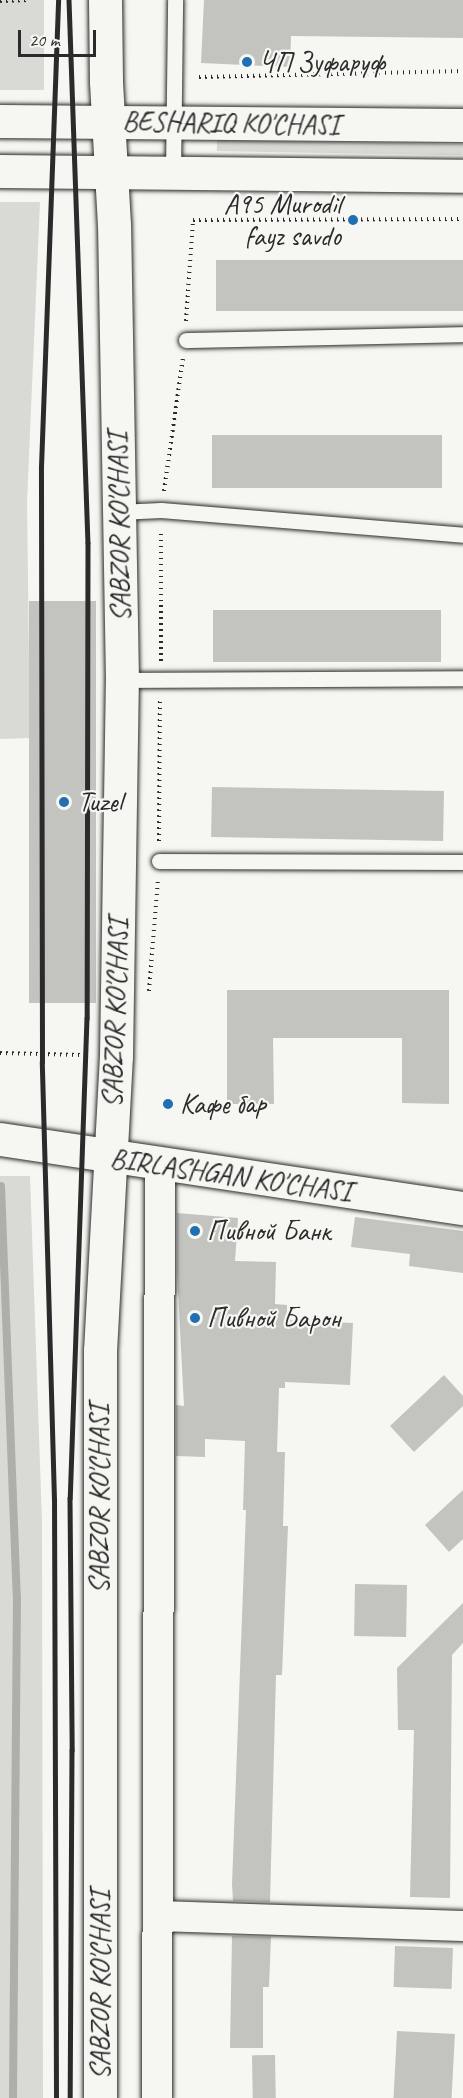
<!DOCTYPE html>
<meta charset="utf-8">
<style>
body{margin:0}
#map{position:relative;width:463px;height:2098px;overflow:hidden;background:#f6f6f2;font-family:Caveat,sans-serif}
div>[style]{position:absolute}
.green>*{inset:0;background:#d9d9d5;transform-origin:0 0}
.stream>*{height:8px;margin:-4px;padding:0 4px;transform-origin:4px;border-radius:4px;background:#aeaeab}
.building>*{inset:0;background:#c3c3c0;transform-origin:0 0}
.path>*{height:4px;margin-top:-2px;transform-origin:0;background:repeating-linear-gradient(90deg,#2b2b2b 0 1.5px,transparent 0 6px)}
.roads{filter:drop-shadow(0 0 2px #2b2b2b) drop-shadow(0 0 2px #2b2b2b)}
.service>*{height:15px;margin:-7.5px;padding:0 7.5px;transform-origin:7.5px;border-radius:7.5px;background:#f6f6f2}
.minor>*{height:30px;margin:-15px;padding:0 15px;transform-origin:15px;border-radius:15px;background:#f6f6f2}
.tertiary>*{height:33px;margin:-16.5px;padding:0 16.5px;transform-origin:16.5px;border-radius:16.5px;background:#f6f6f2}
.secondary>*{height:33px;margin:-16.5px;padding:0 16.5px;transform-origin:16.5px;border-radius:16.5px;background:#f6f6f2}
.rail>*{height:4.5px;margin:-2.25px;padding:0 2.25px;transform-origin:2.25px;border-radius:2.25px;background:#2b2b2b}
.dots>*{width:16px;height:16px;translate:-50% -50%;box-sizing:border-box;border:3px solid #f6f6f2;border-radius:50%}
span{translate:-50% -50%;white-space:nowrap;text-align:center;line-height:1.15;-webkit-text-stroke:4.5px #f6f6f2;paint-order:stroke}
.poi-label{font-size:28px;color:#2b2b2b}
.left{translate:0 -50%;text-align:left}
.right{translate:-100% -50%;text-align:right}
.street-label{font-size:28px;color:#2b2b2b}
.scale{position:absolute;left:18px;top:30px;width:78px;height:27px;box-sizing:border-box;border:3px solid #2b2b2b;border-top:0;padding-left:8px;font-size:18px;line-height:21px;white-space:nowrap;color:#2b2b2b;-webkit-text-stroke:4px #f6f6f2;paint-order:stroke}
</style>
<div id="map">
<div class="green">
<div style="left:0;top:0;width:44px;height:90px"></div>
<div style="left:217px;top:140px;width:246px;height:11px;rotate:1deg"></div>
<div style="clip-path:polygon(0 202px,40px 202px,27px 502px,30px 738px,0 739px)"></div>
<div style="clip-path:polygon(0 1176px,30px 1176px,42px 1522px,43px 2098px,0 2098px)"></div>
</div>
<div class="stream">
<div style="left:1px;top:1186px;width:411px;rotate:87.8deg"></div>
<div style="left:17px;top:1597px;width:501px;rotate:90.46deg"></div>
</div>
<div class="building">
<div style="clip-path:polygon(204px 0,463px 0,463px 38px,291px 36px,290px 67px,201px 63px)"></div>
<div style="left:216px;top:260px;width:247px;height:51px"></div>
<div style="left:212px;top:435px;width:230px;height:53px"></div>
<div style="left:96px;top:601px;width:402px;height:67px;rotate:90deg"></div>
<div style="left:213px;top:610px;width:228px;height:52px"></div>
<div style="left:212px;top:787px;width:232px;height:50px;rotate:1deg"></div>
<div style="clip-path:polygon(227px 990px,449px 990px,449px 1104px,402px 1103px,402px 1038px,273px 1038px,274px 1104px,227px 1104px)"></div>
<div style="clip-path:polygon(177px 1213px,238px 1218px,235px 1261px,276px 1262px,275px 1304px,287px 1305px,287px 1320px,353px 1323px,350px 1385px,285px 1382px,285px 1388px,279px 1388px,277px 1452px,285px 1452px,283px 1526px,288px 1526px,282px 1675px,276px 1675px,270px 1902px,233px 1901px,232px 1884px,246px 1510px,243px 1510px,245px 1441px,205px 1439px,205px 1457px,176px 1456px,176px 1405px,184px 1406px,177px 1272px)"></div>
<div style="clip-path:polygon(355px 1217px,463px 1231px,463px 1273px,409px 1266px,410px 1254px,351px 1247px)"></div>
<div style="clip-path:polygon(444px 1375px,463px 1396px,463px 1406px,414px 1452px,390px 1426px)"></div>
<div style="clip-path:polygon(463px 1490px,463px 1539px,449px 1552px,425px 1525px)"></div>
<div style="left:355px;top:1584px;width:52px;height:52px;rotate:1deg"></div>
<div style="clip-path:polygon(463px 1603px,463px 1643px,452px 1655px,450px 1898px,410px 1897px,414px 1730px,398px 1730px,397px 1668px)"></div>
<div style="clip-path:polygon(232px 1936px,271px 1937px,269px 1987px,263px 1987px,263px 2048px,230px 2048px)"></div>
<div style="left:395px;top:1946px;width:58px;height:41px;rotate:2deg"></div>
<div style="left:397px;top:2031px;width:58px;height:67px;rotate:3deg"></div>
<div style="left:275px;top:2055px;width:43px;height:23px;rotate:89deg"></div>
</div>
<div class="path">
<div style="left:0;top:1px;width:29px;rotate:-2deg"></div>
<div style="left:199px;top:77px;width:264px;rotate:-1.3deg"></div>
<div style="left:186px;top:321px;width:101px;rotate:-86deg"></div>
<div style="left:193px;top:220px;width:270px;rotate:-0.2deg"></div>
<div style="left:164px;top:491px;width:134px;rotate:-81.9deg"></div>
<div style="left:161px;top:661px;width:130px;rotate:-90deg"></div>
<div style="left:159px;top:841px;width:142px;rotate:-89.6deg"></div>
<div style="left:149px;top:991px;width:112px;rotate:-85.4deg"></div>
<div style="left:0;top:1053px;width:80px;rotate:1.4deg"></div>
</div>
<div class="roads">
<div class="service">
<div style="left:173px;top:173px;width:173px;rotate:-89.3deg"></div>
<div style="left:186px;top:340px;width:277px;rotate:-1.2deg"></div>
<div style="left:118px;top:512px;width:43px;rotate:-2.7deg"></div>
<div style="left:161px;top:510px;width:303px;rotate:4.7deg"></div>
<div style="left:122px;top:680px;width:341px;rotate:-0.3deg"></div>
<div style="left:159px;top:861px;width:304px;rotate:0.2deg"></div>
</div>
<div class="minor">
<div style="left:159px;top:1916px;width:304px;rotate:1.9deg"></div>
<div style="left:157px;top:2098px;width:933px;rotate:-89.82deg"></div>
</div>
<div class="tertiary">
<div style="left:100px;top:2098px;width:747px;rotate:-90deg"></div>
<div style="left:100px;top:1351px;width:295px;rotate:-86.9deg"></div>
<div style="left:116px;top:1056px;width:376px;rotate:-89.1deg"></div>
<div style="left:122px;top:680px;width:455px;rotate:-91deg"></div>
<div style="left:114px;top:225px;width:144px;rotate:-93.2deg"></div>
<div style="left:106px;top:81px;width:81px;rotate:-90.7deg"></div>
</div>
<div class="secondary">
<div style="left:0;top:121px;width:463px;rotate:0.5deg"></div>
<div style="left:0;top:171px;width:463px;rotate:0.6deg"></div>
<div style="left:0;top:1139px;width:468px;rotate:8.5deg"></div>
</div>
</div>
<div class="rail">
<div style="left:69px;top:0;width:543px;rotate:88deg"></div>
<div style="left:88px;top:543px;width:475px;rotate:90.1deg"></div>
<div style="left:87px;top:1018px;width:480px;rotate:92deg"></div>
<div style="left:70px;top:1498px;width:252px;rotate:89.5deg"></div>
<div style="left:72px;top:1750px;width:348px;rotate:90.3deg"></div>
<div style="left:56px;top:2098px;width:598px;rotate:-90.19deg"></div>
<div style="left:54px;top:1500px;width:438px;rotate:-91.6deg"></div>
<div style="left:42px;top:1062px;width:595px;rotate:-90.1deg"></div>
<div style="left:41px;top:467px;width:467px;rotate:-87.9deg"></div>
</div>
<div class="dots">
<div style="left:247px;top:62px;background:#1f6fb2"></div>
<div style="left:353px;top:220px;background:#1f6fb2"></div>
<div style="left:64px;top:802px;background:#1f6fb2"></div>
<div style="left:168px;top:1104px;background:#1f6fb2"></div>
<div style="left:195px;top:1231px;background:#1f6fb2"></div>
<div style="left:195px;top:1318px;background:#1f6fb2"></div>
</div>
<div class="poi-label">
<span class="left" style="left:259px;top:62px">ЧП Зуфаруф</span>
<span class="right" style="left:341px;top:220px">A95 Murodil<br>fayz savdo</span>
<span class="left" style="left:78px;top:802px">Tuzel</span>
<span class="left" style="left:180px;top:1104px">Кафе бар</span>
<span class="left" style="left:207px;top:1231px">Пивной Банк</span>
<span class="left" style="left:207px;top:1318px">Пивной Барон</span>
</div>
<div class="street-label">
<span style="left:231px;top:123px;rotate:1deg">BESHARIQ KO'CHASI</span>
<span style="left:119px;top:527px;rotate:-91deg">SABZOR KO'CHASI</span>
<span style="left:115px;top:1013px;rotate:-88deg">SABZOR KO'CHASI</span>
<span style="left:231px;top:1175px;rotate:8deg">BIRLASHGAN KO'CHASI</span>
<span style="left:99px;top:1499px;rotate:-90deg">SABZOR KO'CHASI</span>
<span style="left:100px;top:1985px;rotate:-90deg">SABZOR KO'CHASI</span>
</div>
<div class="scale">20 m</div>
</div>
